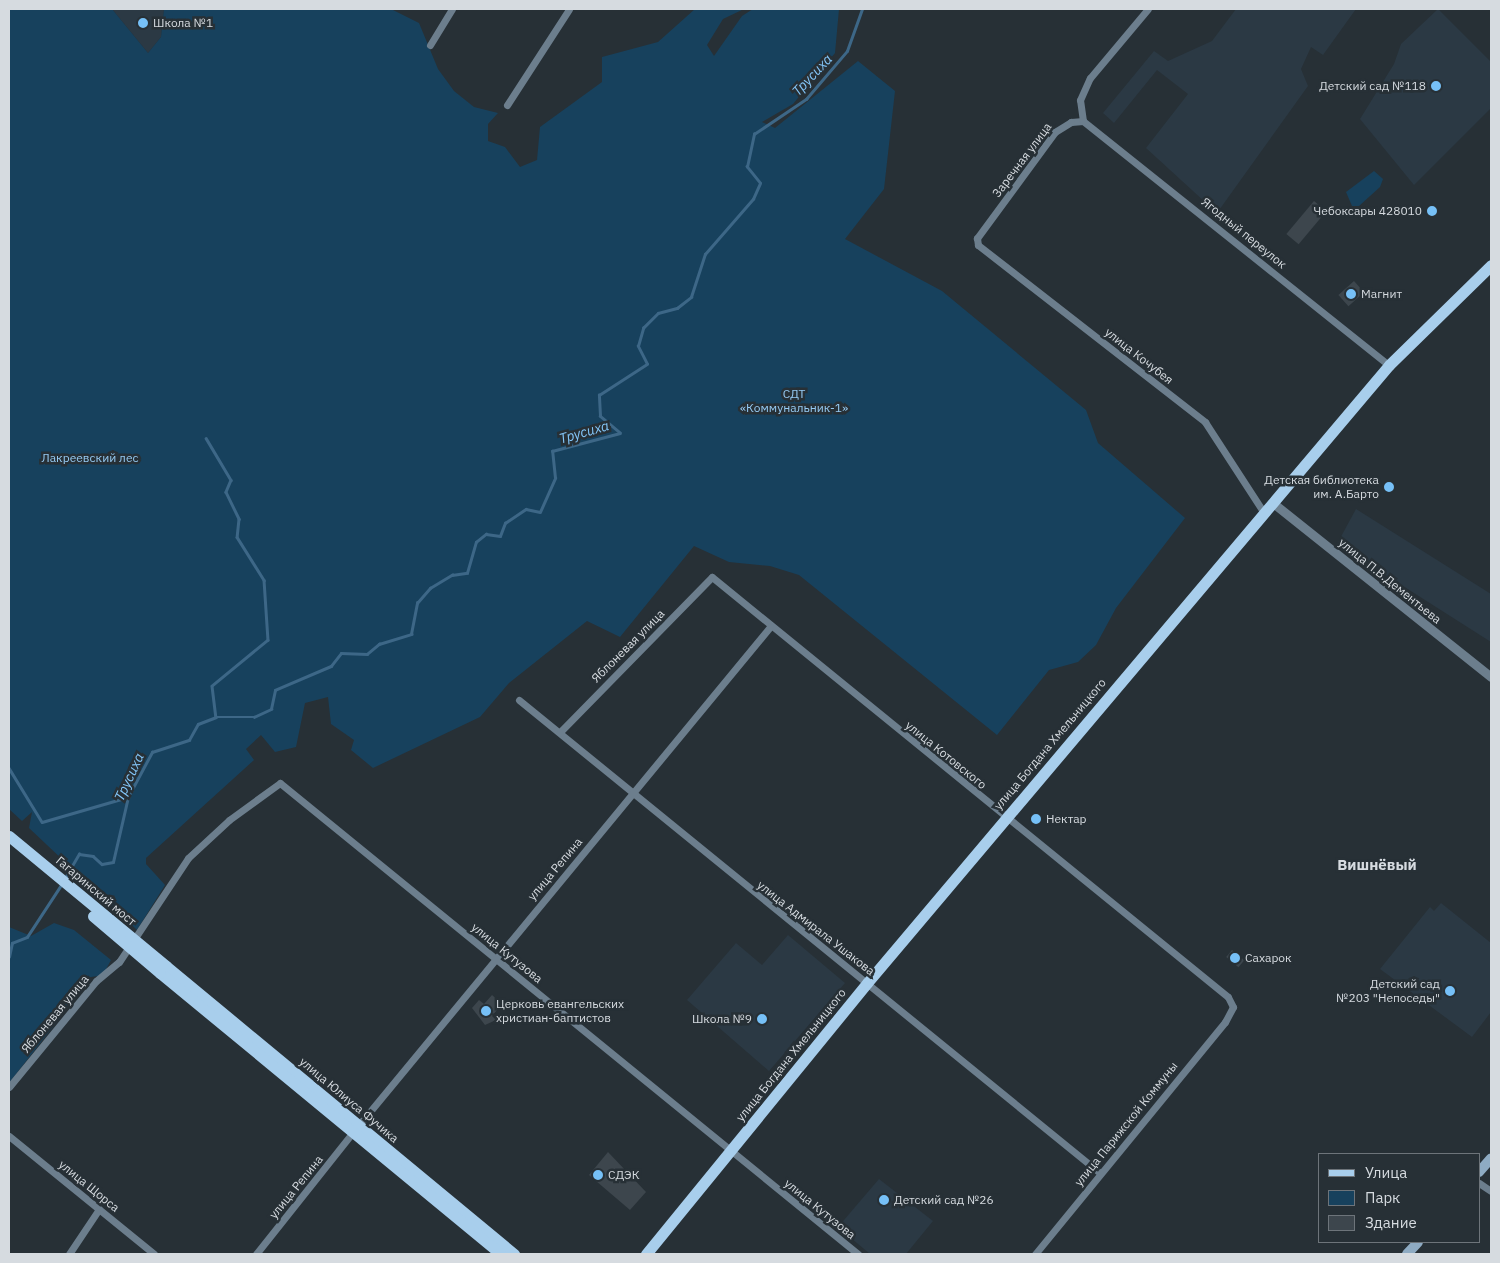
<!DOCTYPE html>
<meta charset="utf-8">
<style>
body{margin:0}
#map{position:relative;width:1500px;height:1263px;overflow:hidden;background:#273036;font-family:"IBM Plex Sans",sans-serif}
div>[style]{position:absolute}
.built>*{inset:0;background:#2b3944}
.green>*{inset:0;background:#17415d}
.stream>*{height:2.5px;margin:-1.25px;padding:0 1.25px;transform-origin:1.25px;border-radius:1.25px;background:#3d6787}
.building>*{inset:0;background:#3d464d;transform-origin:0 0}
.minor>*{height:7px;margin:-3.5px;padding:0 3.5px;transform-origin:3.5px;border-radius:3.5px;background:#6c7e8d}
.tertiary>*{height:9px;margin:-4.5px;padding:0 4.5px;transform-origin:4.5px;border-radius:4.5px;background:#6c7e8d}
.secondary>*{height:10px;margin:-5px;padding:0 5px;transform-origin:5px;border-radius:5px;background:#8eabc3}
.primary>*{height:11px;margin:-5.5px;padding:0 5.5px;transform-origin:5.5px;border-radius:5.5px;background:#a8ceec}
.primary-bridge>*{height:11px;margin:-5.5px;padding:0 5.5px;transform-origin:5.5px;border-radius:5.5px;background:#a8ceec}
.dots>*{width:14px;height:14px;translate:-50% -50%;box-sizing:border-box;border:2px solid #273036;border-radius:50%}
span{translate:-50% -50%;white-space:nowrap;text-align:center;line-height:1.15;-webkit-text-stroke:5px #273036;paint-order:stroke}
.poi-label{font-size:12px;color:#d6dbe0}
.left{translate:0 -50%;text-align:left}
.right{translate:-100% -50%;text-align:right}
.street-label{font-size:12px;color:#d6dbe0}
.park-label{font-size:12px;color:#96cbf4}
.water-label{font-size:14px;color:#84c7fa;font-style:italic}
.quarter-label{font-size:15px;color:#d6dbe0;font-weight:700}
.frame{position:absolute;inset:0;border:10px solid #d6dbe0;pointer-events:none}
.legend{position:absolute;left:1318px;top:1153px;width:162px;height:90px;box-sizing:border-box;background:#273036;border:1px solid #6d747a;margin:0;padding:6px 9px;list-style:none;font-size:15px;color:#d6dbe0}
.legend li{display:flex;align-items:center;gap:10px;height:25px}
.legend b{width:25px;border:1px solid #6d747a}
</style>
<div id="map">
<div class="built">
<div style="clip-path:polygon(112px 9px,164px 9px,161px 37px,148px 53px)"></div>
<div style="clip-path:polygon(1236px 9px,1356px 9px,1323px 55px,1311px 47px,1301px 69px,1308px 86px,1217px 213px,1146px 148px,1188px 94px,1157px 70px,1114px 123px,1103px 113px,1154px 51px,1168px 61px,1212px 41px)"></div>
<div style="clip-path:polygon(1438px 9px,1491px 62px,1491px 108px,1414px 185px,1360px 119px,1394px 64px,1401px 44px)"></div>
<div style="clip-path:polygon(1356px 509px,1491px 594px,1491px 642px,1337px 544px)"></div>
<div style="clip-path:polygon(1441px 903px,1491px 943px,1491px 1012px,1472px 1037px,1380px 969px,1430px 907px,1434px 911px)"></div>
<div style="clip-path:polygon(788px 935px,845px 983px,769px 1071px,687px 1000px,736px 943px,762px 965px)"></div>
<div style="clip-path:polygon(879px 1179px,933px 1221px,906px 1254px,870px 1254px,838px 1227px)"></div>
</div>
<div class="green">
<div style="clip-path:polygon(9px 9px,112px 9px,148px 53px,161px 37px,164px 9px,391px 9px,419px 23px,438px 69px,454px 91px,474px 107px,498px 113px,488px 124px,488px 141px,505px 147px,520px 167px,537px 160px,540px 127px,602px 82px,602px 57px,658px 42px,695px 9px,744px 9px,723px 19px,707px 45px,714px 56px,742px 16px,753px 9px,839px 9px,835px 53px,793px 104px,762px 122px,775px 128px,858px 61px,895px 91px,884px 189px,845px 239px,942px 291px,1086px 410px,1098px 443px,1185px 518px,1116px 608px,1096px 645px,1078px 662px,1049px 670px,997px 735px,799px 575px,770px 566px,729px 562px,694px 546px,620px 637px,587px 621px,509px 683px,480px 717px,373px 768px,351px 750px,354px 740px,331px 724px,328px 697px,305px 703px,296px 747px,275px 752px,261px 735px,246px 749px,254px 760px,146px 858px,146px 864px,165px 885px,137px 930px,29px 828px,32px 812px,22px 821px,9px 809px)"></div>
<div style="clip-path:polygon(1374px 171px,1383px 179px,1380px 187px,1359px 206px,1352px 206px,1346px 192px)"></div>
<div style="clip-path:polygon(54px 923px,74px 930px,111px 960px,103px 975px,92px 977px,9px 1083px,9px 927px,31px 936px)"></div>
</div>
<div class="stream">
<div style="left:206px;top:438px;width:49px;rotate:59.2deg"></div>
<div style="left:231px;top:480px;width:13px;rotate:113deg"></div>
<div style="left:226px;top:492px;width:30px;rotate:64deg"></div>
<div style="left:239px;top:519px;width:18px;rotate:96deg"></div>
<div style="left:237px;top:537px;width:51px;rotate:57.9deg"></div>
<div style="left:264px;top:580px;width:60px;rotate:86.2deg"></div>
<div style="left:268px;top:640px;width:72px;rotate:140.6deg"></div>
<div style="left:212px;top:686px;width:31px;rotate:83deg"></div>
<div style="left:9px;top:768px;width:63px;rotate:58.6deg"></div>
<div style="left:42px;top:822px;width:90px;rotate:-16.2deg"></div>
<div style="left:65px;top:878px;width:28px;rotate:-60deg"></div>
<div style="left:79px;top:854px;width:14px;rotate:8deg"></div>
<div style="left:93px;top:856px;width:12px;rotate:42deg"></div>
<div style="left:102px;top:864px;width:11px;rotate:-10deg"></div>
<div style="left:113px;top:862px;width:67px;rotate:-77deg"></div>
<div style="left:128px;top:797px;width:51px;rotate:-61.9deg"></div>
<div style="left:152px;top:752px;width:39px;rotate:-18deg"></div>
<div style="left:189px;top:740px;width:18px;rotate:-61deg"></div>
<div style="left:198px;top:724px;width:19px;rotate:-21deg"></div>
<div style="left:216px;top:717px;width:38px"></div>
<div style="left:254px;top:717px;width:19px;rotate:-25deg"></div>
<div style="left:271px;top:709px;width:19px;rotate:-78deg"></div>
<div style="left:275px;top:690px;width:61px;rotate:-23.2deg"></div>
<div style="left:331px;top:666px;width:16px;rotate:-52deg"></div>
<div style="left:341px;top:653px;width:26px;rotate:2deg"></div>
<div style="left:367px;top:654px;width:16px;rotate:-40deg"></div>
<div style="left:379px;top:644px;width:34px;rotate:-17deg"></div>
<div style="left:411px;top:634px;width:32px;rotate:-79deg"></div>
<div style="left:417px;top:603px;width:20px;rotate:-49deg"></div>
<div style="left:430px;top:588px;width:26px;rotate:-31deg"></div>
<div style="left:452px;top:575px;width:15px;rotate:-8deg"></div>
<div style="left:467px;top:573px;width:32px;rotate:-74deg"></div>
<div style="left:476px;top:542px;width:13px;rotate:-39deg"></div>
<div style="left:486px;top:534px;width:14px;rotate:8deg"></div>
<div style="left:500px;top:536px;width:14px;rotate:-69deg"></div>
<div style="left:505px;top:523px;width:25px;rotate:-34deg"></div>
<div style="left:526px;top:509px;width:14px;rotate:12deg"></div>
<div style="left:540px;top:512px;width:37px;rotate:-66deg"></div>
<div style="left:555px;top:478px;width:27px;rotate:-96deg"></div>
<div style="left:552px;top:451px;width:70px;rotate:-14.8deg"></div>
<div style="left:620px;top:433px;width:26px;rotate:-140deg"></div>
<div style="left:600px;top:416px;width:21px;rotate:-93deg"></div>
<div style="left:599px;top:395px;width:57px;rotate:-32.9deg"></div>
<div style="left:647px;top:364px;width:20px;rotate:-117deg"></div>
<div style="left:638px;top:346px;width:19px;rotate:-74deg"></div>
<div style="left:643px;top:328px;width:21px;rotate:-45deg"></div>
<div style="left:658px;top:313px;width:20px;rotate:-15deg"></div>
<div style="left:677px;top:308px;width:18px;rotate:-38deg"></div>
<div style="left:691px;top:297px;width:45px;rotate:-72deg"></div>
<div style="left:705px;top:254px;width:73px;rotate:-48.9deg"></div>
<div style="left:753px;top:199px;width:17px;rotate:-66deg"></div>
<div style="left:760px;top:183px;width:21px;rotate:-129deg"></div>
<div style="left:747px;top:167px;width:34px;rotate:-78deg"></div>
<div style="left:754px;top:134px;width:63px;rotate:-33.9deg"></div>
<div style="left:806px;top:99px;width:63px;rotate:-49.5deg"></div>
<div style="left:847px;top:51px;width:45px;rotate:-70.3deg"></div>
<div style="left:9px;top:957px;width:14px;rotate:-78deg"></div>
<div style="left:12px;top:943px;width:16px;rotate:-22deg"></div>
<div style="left:27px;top:937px;width:62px;rotate:-56.8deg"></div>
</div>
<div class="building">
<div style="left:1314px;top:201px;width:16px;height:43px;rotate:40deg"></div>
<div style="left:1354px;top:281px;width:15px;height:21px;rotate:48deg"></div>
<div style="left:1232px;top:950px;width:16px;height:9px;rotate:40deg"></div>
<div style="clip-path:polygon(492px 995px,502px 1004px,492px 1016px,496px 1020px,485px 1025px,472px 1008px,479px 1000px,484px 1004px)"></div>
<div style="clip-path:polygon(608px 1152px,646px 1192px,630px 1210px,589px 1175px)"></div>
</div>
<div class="minor">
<div style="left:430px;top:45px;width:42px;rotate:-58.6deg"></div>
<div style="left:507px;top:105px;width:114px;rotate:-57.1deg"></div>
<div style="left:1083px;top:121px;width:12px;rotate:175deg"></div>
<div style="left:1071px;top:122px;width:19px;rotate:148deg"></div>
<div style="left:1055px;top:132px;width:132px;rotate:126.3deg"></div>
<div style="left:977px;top:238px;width:7px;rotate:82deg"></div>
<div style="left:978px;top:245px;width:288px;rotate:37.9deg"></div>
<div style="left:1205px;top:422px;width:108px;rotate:57deg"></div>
<div style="left:1083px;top:121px;width:391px;rotate:38.6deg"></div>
<div style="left:1083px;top:121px;width:21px;rotate:-98deg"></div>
<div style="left:1080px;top:100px;width:24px;rotate:-66deg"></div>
<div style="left:1090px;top:78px;width:90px;rotate:-50deg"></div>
<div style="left:519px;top:700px;width:749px;rotate:39.15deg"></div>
<div style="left:560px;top:732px;width:217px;rotate:-45.6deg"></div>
<div style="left:712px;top:577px;width:665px;rotate:39.14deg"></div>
<div style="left:1228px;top:997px;width:11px;rotate:63deg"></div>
<div style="left:1233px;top:1007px;width:17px;rotate:118deg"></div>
<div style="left:1225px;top:1022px;width:300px;rotate:129.3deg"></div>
<div style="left:9px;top:1087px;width:137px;rotate:-50.6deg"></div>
<div style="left:96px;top:981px;width:30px;rotate:-40deg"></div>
<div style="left:119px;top:962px;width:125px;rotate:-56.4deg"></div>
<div style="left:188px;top:858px;width:56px;rotate:-42.8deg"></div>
<div style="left:229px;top:820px;width:63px;rotate:-36deg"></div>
<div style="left:280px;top:783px;width:746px;rotate:39.18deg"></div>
<div style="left:358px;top:1126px;width:647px;rotate:-50.46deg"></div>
<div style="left:9px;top:1136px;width:187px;rotate:39.1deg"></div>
<div style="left:1479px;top:1183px;width:14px;rotate:34deg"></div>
<div style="left:69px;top:1254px;width:54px;rotate:-56.3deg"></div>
<div style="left:256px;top:1254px;width:156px;rotate:-51.5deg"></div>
</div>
<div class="tertiary">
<div style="left:1273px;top:503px;width:279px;rotate:38.6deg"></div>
</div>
<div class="secondary">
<div style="left:1479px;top:1172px;width:18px;rotate:-49deg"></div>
<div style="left:1407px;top:1254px;width:16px;rotate:-47deg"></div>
</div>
<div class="primary">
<div style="left:166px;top:966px;width:452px;rotate:39.6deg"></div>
<div style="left:160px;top:973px;width:442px;rotate:39.5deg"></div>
<div style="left:646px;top:1254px;width:350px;rotate:-50.8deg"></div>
<div style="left:867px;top:983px;width:809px;rotate:-49.81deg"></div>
<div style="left:1389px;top:365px;width:143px;rotate:-44.4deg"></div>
</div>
<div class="primary-bridge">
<div style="left:9px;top:836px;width:204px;rotate:39.6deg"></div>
<div style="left:93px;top:916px;width:88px;rotate:40.4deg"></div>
</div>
<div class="dots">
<div style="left:143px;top:23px;background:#76c0f7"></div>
<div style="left:1436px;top:86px;background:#76c0f7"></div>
<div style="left:1432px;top:211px;background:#76c0f7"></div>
<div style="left:1351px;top:294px;background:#76c0f7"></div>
<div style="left:1389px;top:487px;background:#76c0f7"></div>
<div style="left:1036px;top:819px;background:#76c0f7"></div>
<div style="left:1235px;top:958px;background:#76c0f7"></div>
<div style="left:1450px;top:991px;background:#76c0f7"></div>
<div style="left:486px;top:1011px;background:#76c0f7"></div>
<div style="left:762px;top:1019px;background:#76c0f7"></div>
<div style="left:598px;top:1175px;background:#76c0f7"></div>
<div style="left:884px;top:1200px;background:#76c0f7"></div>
</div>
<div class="poi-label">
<span class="left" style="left:153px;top:23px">Школа №1</span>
<span class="right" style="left:1426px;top:86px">Детский сад №118</span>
<span class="right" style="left:1422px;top:211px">Чебоксары 428010</span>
<span class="left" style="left:1361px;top:294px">Магнит</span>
<span class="right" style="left:1379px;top:487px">Детская библиотека<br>им. А.Барто</span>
<span class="left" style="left:1046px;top:819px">Нектар</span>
<span class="left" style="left:1245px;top:958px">Сахарок</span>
<span class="right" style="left:1440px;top:991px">Детский сад<br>№203 "Непоседы"</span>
<span class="left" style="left:496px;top:1011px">Церковь евангельских<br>христиан-баптистов</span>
<span class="right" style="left:752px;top:1019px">Школа №9</span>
<span class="left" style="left:608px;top:1175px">СДЭК</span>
<span class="left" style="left:894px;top:1200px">Детский сад №26</span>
</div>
<div class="street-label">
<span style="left:1022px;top:160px;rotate:-53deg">Заречная улица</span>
<span style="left:1244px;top:233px;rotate:39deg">Ягодный переулок</span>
<span style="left:1139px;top:356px;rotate:38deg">улица Кочубея</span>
<span style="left:1390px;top:581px;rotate:39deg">улица П.В.Дементьева</span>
<span style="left:628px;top:646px;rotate:-45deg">Яблоневая улица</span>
<span style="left:1050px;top:744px;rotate:-50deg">улица Богдана Хмельницкого</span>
<span style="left:946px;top:755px;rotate:39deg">улица Котовского</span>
<span style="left:555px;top:869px;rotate:-50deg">улица Репина</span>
<span style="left:96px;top:891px;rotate:40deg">Гагаринский мост</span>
<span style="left:816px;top:928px;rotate:38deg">улица Адмирала Ушакова</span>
<span style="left:507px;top:953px;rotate:39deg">улица Кутузова</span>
<span style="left:55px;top:1014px;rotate:-50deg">Яблоневая улица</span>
<span style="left:791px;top:1055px;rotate:-51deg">улица Богдана Хмельницкого</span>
<span style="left:349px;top:1100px;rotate:40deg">улица Юлиуса Фучика</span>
<span style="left:1126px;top:1124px;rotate:-51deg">улица Парижской Коммуны</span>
<span style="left:89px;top:1186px;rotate:39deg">улица Щорса</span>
<span style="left:296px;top:1187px;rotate:-51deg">улица Репина</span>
<span style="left:820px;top:1209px;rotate:39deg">улица Кутузова</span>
</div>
<div class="park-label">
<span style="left:794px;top:401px">СДТ<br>«Коммунальник-1»</span>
<span style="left:90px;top:458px">Лакреевский лес</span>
</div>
<div class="water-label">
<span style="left:812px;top:75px;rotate:-47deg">Трусиха</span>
<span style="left:584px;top:432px;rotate:-16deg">Трусиха</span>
<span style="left:129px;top:777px;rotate:-65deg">Трусиха</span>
</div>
<div class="quarter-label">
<span style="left:1377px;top:865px">Вишнёвый</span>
</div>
<div class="frame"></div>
<ul class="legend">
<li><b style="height:6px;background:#a8ceec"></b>Улица</li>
<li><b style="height:14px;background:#17415d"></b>Парк</li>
<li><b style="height:14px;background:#3d464d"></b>Здание</li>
</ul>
</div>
